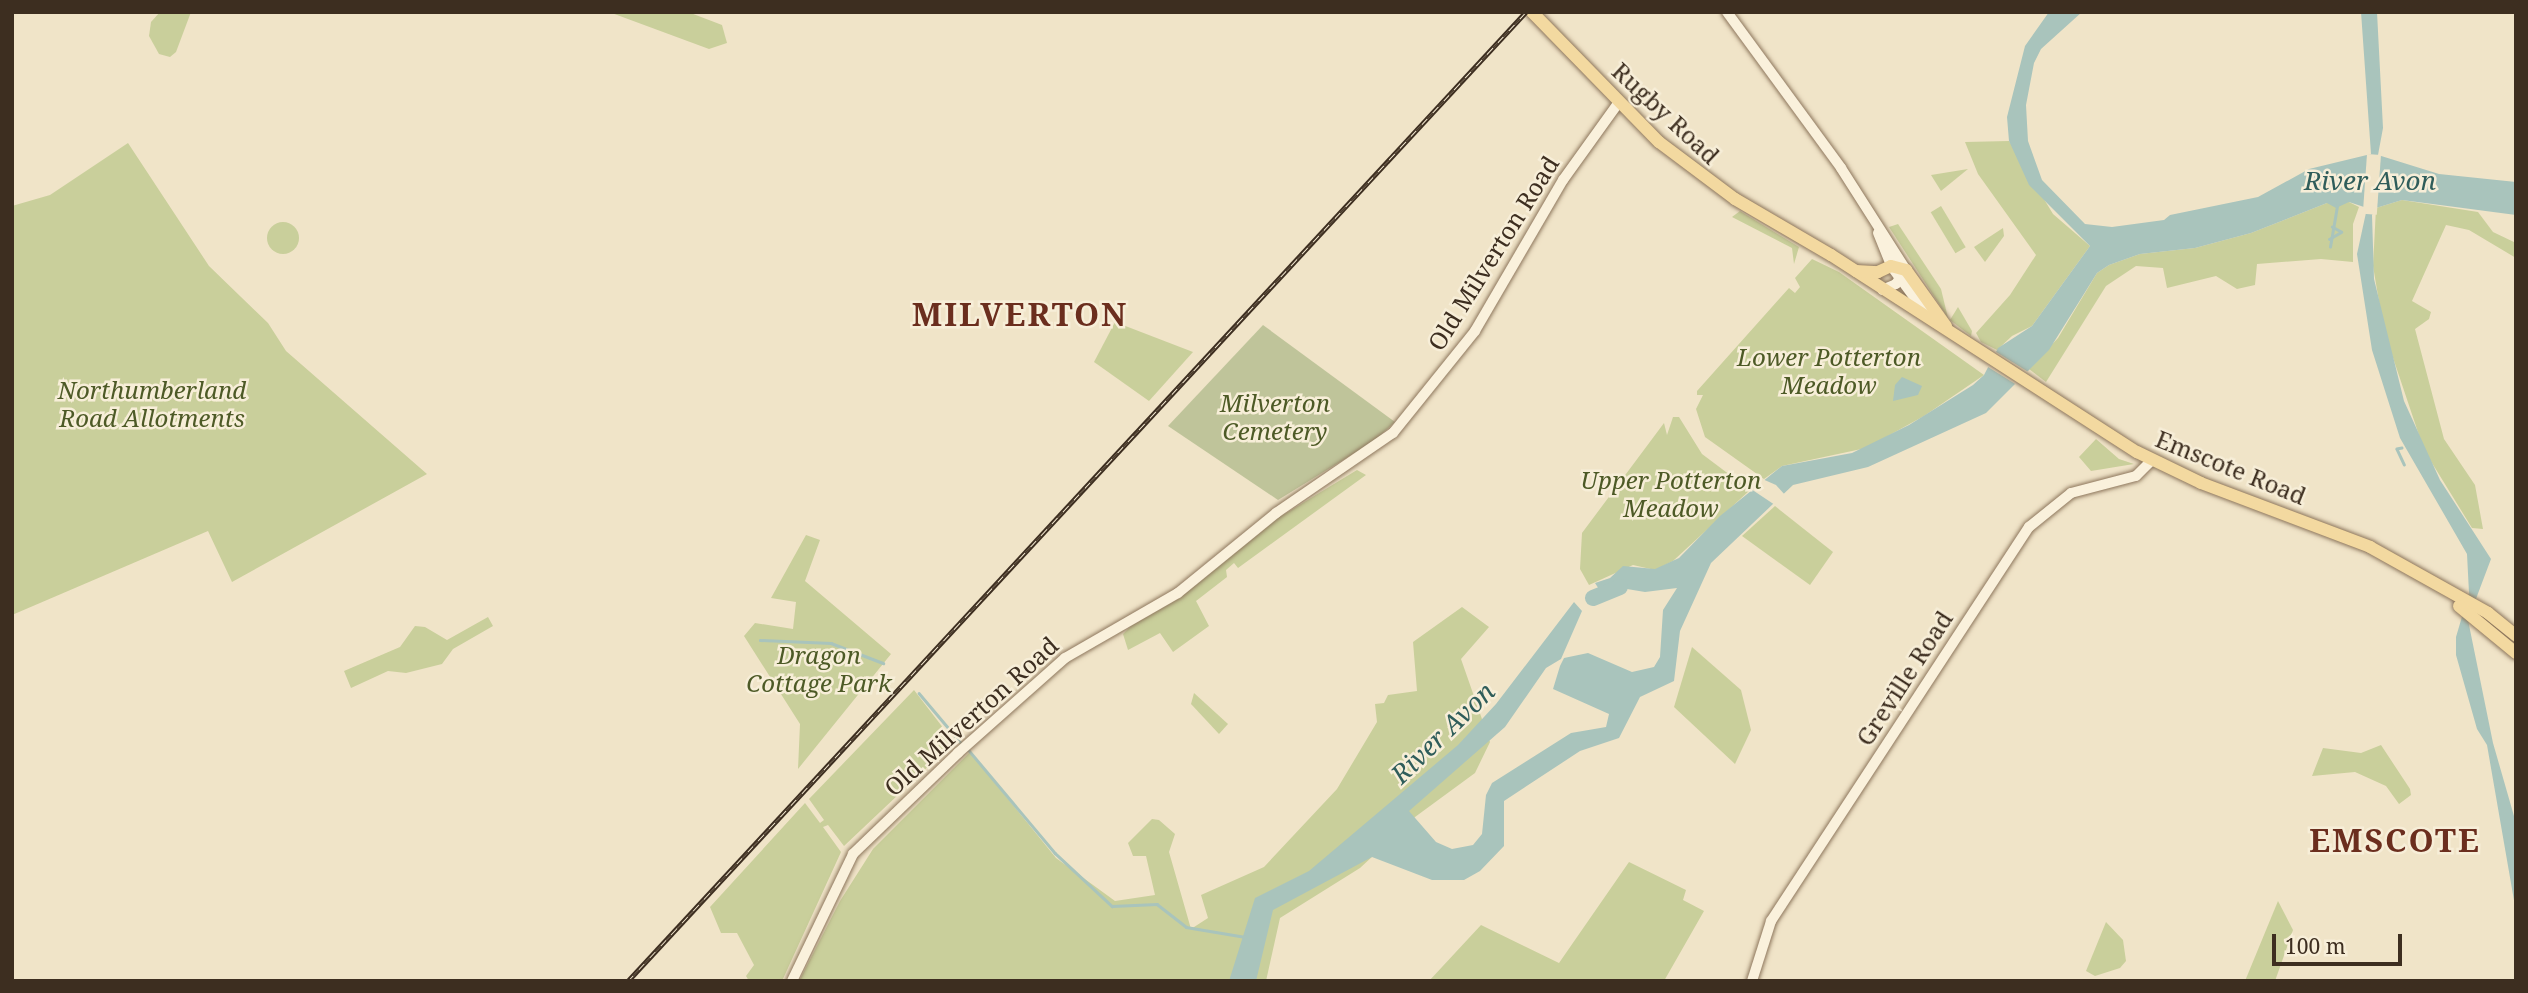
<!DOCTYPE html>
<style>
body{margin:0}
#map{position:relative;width:2528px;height:993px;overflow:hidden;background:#f0e4c8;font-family:"Noto Serif",serif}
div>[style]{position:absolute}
.green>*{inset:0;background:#c9cf9b;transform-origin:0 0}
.round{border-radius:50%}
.cemetery>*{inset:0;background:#bfc49a}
.water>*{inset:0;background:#a9c4bc}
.pier>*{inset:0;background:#f0e4c8;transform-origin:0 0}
.stream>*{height:2.5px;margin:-1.25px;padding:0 1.25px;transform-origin:1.25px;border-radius:1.25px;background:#a9c4bc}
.river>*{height:16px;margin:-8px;padding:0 8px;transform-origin:8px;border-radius:8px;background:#a9c4bc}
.roads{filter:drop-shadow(0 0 2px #8d765c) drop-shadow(0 0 2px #8d765c)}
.tertiary>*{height:10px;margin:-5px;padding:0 5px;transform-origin:5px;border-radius:5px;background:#faf1dc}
.secondary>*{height:10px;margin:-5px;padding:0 5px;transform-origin:5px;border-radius:5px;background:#faf1dc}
.primary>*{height:12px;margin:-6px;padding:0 6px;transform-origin:6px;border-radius:6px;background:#f3d9a0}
.rail>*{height:5px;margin-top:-2.5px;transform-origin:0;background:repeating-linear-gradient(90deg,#f7eed8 0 8px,#3d2e20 0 16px);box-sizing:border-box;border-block:2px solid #3d2e20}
span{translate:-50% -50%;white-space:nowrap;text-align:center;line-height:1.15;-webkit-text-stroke:5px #f7eed8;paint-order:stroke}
.street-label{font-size:24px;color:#3d2e20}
.park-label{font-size:24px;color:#4d5a26;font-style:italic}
.water-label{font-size:26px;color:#2f5d5a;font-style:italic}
.district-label{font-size:32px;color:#6b2e1e;font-weight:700;letter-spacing:2px}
.frame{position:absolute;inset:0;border:14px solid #3d2e20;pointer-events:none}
.scale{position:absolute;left:2272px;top:934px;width:130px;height:32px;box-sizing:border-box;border:4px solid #3d2e20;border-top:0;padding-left:9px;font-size:21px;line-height:24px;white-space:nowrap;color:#3d2e20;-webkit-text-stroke:5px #f7eed8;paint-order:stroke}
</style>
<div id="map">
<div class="green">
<div style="clip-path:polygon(160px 12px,191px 12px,176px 52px,170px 57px,159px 54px,149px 36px,151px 22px)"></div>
<div style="clip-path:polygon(609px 12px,688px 12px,722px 25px,727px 43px,709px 49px)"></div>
<div style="clip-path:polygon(2009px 141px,2053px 214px,2090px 246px,2032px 326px,2012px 336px,1997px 350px,1981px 342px,1976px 333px,2010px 295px,2036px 255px,1978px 174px,1965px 142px)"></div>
<div style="clip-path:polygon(128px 143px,209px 266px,268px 323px,286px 351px,427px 474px,232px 582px,208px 531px,12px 615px,12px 206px,50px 195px)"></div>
<div style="clip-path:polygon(1968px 169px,1941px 191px,1931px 175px)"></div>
<div style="clip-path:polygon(2402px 200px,2478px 212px,2493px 232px,2516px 243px,2516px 258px,2469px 230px,2446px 225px,2412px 301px,2431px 312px,2429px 319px,2415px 329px,2444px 439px,2475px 485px,2483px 529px,2472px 528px,2424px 450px,2384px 331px,2373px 266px,2376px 208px)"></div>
<div style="clip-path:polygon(2349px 202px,2359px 207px,2353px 224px,2353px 262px,2321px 259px,2257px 264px,2255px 285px,2237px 289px,2216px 276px,2167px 288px,2163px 268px,2136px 266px,2106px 286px,2046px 382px,2029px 369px,2058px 338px,2097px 273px,2109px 265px,2140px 254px,2195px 248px,2251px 233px,2327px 203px)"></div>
<div style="left:1941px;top:206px;width:48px;height:12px;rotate:59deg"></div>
<div style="clip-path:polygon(1740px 211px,1799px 247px,1794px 264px,1792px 248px,1732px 217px)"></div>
<div class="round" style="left:267px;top:222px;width:32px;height:32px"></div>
<div style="clip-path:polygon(1898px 224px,1941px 289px,1948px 318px,1889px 227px)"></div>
<div style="clip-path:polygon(2003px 228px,2004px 236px,1985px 262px,1974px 247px)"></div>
<div style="clip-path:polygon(1812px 259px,1839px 272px,1984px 375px,1924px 416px,1866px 448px,1782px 466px,1764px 479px,1705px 437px,1696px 409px,1703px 395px,1697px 395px,1697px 391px,1789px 288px,1795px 293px,1800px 287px,1795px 278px)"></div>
<div style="clip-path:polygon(1958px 307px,1972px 331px,1971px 336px,1950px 320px)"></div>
<div style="clip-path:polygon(1115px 322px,1193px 352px,1149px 401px,1094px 362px)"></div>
<div style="clip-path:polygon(1673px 417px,1679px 417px,1702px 454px,1750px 490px,1673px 561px,1655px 570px,1633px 565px,1589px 585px,1580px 569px,1582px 533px,1664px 423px,1667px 435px)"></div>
<div style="clip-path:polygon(2096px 439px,2119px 459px,2134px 464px,2091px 471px,2079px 457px)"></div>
<div style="clip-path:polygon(1357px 470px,1366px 475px,1238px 568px,1234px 563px,1226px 570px,1227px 577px,1196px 601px,1209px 626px,1173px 652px,1160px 633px,1128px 650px,1123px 634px,1131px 626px,1180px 598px,1278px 518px)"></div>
<div style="clip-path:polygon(1775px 506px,1833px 552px,1810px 585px,1742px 536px)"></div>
<div style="clip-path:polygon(806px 535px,820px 540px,805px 581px,891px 654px,798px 769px,800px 724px,744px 636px,755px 623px,793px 629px,796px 602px,771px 598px)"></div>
<div style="clip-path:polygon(1462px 607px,1489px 627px,1461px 659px,1490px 742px,1475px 773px,1415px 817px,1360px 868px,1280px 918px,1266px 981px,799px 981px,840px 901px,873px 849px,970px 752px,1056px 858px,1115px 901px,1155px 895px,1146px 856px,1133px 856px,1128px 843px,1152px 819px,1159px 820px,1175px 834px,1169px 852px,1191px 929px,1208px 918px,1201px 895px,1264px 867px,1337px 789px,1377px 722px,1375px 704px,1384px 703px,1388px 695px,1417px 691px,1413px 642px)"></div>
<div style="clip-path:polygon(488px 617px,493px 626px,453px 649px,442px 664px,406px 673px,388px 671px,351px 688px,344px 671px,400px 647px,415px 626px,425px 627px,447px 640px)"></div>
<div style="clip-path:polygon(1692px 647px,1741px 690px,1751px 730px,1735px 764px,1674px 707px)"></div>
<div style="clip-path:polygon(914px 690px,954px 742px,844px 846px,828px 825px,823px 827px,841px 852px,782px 981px,749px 981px,746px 976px,754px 965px,737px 933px,721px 933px,710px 907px,805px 803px,820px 823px,824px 820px,809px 799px)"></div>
<div style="clip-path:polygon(1194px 693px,1228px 724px,1219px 734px,1191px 704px)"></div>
<div style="clip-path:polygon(2381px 745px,2410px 789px,2411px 795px,2399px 804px,2386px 786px,2355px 772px,2312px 776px,2323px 748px,2361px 753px)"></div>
<div style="clip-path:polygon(1629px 862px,1686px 890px,1683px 900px,1704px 911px,1664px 981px,1429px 981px,1481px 925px,1559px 963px)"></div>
<div style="clip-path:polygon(2278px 901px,2293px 930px,2275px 981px,2245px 981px)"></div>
<div style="clip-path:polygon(2106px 922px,2123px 940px,2126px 961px,2120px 968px,2095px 976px,2086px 971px)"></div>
</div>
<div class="cemetery">
<div style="clip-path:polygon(1263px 325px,1395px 422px,1374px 441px,1278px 500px,1168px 426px)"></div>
</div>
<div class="water">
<div style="clip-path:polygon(2049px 12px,2082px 12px,2041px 49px,2034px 63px,2026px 105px,2028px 141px,2042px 180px,2085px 224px,2112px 227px,2164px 220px,2170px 215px,2258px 197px,2309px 169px,2371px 154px,2361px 12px,2377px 12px,2383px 128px,2378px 155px,2439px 174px,2516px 182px,2516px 215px,2402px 200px,2376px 208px,2372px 215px,2374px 279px,2404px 401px,2440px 480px,2491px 559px,2468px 620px,2493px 743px,2516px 823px,2516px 912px,2487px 745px,2477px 729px,2456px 655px,2456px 637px,2469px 593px,2467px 554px,2400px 438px,2372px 350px,2357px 254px,2367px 208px,2349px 202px,2336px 208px,2327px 203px,2251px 233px,2195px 248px,2140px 254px,2109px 265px,2097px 273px,2049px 350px,1986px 413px,1868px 467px,1793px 485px,1711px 563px,1680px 631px,1674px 681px,1640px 697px,1619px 738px,1580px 751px,1504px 801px,1504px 846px,1480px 871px,1464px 880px,1432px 880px,1372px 857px,1273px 910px,1256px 981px,1229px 981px,1255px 898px,1309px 871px,1458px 745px,1496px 704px,1574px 602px,1582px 611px,1561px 659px,1546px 668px,1505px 727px,1409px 811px,1436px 842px,1452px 849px,1473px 845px,1482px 834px,1486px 795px,1492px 783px,1571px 733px,1606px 727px,1609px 714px,1553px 689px,1560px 666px,1564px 658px,1588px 653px,1632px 672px,1654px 667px,1660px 657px,1663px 610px,1677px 588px,1645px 592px,1627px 589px,1604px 597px,1595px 583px,1610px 578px,1623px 566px,1655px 569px,1679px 558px,1720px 516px,1782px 466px,1852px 453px,1909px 425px,1973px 385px,1984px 375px,1998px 348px,2032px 326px,2090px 246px,2029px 185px,2009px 141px,2007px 117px,2025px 46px)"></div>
<div style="clip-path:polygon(1902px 377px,1922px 386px,1918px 395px,1893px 401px,1895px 385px)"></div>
</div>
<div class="pier">
<div style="left:2367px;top:154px;width:14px;height:60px;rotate:4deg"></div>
<div style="left:1993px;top:350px;width:44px;height:17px;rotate:32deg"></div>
<div style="clip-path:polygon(1760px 478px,1776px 485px,1786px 496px,1775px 505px,1748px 487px)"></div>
</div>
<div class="stream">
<div style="left:2329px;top:239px;width:14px;rotate:-30deg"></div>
<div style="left:2341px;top:232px;width:10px;rotate:-151deg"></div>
<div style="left:2330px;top:247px;width:42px;rotate:-80.3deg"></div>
<div style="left:2402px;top:448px;width:5px;rotate:169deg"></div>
<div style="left:2397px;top:449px;width:17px;rotate:65deg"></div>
<div style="left:760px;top:640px;width:71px;rotate:2.4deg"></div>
<div style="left:831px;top:643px;width:56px;rotate:21deg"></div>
<div style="left:919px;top:693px;width:67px;rotate:49.9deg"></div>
<div style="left:967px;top:748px;width:137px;rotate:50deg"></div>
<div style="left:1055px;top:853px;width:78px;rotate:42.9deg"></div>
<div style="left:1112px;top:906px;width:45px;rotate:-2.5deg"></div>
<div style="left:1157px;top:904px;width:37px;rotate:38deg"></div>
<div style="left:1186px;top:927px;width:60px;rotate:9.6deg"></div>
</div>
<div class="river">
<div style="left:1593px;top:598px;width:29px;rotate:-22deg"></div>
</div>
<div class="roads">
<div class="tertiary">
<div style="left:792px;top:981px;width:141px;rotate:-64.3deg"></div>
<div style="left:853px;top:854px;width:146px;rotate:-43.9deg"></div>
<div style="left:958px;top:753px;width:143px;rotate:-41.6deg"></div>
<div style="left:1065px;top:658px;width:130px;rotate:-29.9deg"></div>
<div style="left:1178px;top:593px;width:127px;rotate:-39.2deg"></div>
<div style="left:1276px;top:513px;width:142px;rotate:-34.4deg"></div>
<div style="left:1393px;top:433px;width:131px;rotate:-51.2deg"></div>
<div style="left:1475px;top:331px;width:175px;rotate:-59.8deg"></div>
<div style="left:1563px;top:180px;width:96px;rotate:-54.3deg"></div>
<div style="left:1752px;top:981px;width:63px;rotate:-72.4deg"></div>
<div style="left:1771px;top:921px;width:471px;rotate:-56.8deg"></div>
<div style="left:2029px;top:527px;width:54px;rotate:-39deg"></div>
<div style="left:2071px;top:493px;width:67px;rotate:-14.7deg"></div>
<div style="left:2136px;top:476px;width:23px;rotate:-45deg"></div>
</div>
<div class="secondary">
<div style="left:1727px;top:12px;width:193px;rotate:53.8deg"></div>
<div style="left:1841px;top:168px;width:121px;rotate:57.5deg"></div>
<div style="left:1906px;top:270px;width:17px;rotate:126deg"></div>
<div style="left:1896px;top:284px;width:15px;rotate:157deg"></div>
<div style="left:1878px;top:233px;width:35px;rotate:68deg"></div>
<div style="left:1891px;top:266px;width:57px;rotate:53.5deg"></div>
</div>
<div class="primary">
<div style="left:1532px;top:12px;width:182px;rotate:45.7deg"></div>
<div style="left:1659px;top:142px;width:95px;rotate:36.9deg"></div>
<div style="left:1735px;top:199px;width:111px;rotate:30.3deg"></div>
<div style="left:1831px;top:255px;width:364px;rotate:32.8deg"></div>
<div style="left:2137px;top:452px;width:71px;rotate:25.8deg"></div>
<div style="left:2201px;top:483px;width:181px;rotate:20.7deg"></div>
<div style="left:2370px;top:547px;width:135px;rotate:29.2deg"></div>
<div style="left:2488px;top:613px;width:36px;rotate:39deg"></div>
<div style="left:1856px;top:271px;width:22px;rotate:3deg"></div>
<div style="left:1878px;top:272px;width:14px;rotate:-25deg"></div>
<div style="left:1891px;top:266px;width:16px;rotate:15deg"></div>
<div style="left:1906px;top:270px;width:69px;rotate:54.5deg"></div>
<div style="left:2459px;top:606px;width:74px;rotate:39.5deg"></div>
</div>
</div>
<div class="rail">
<div style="left:628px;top:981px;width:1321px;rotate:-47.18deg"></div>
</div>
<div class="street-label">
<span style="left:1666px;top:113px;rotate:43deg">Rugby Road</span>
<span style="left:1493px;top:253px;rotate:-58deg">Old Milverton Road</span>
<span style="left:2231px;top:467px;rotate:22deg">Emscote Road</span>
<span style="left:1904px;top:678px;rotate:-57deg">Greville Road</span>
<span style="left:971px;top:716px;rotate:-42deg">Old Milverton Road</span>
</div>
<div class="park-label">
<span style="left:1829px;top:371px">Lower Potterton<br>Meadow</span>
<span style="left:152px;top:404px">Northumberland<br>Road Allotments</span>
<span style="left:1275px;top:417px">Milverton<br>Cemetery</span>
<span style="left:1671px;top:494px">Upper Potterton<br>Meadow</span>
<span style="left:819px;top:669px">Dragon<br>Cottage Park</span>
</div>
<div class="water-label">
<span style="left:2370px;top:181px">River Avon</span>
<span style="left:1443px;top:733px;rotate:-44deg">River Avon</span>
</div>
<div class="district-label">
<span style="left:1020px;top:314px">MILVERTON</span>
<span style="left:2395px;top:840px">EMSCOTE</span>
</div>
<div class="frame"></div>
<div class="scale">100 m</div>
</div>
